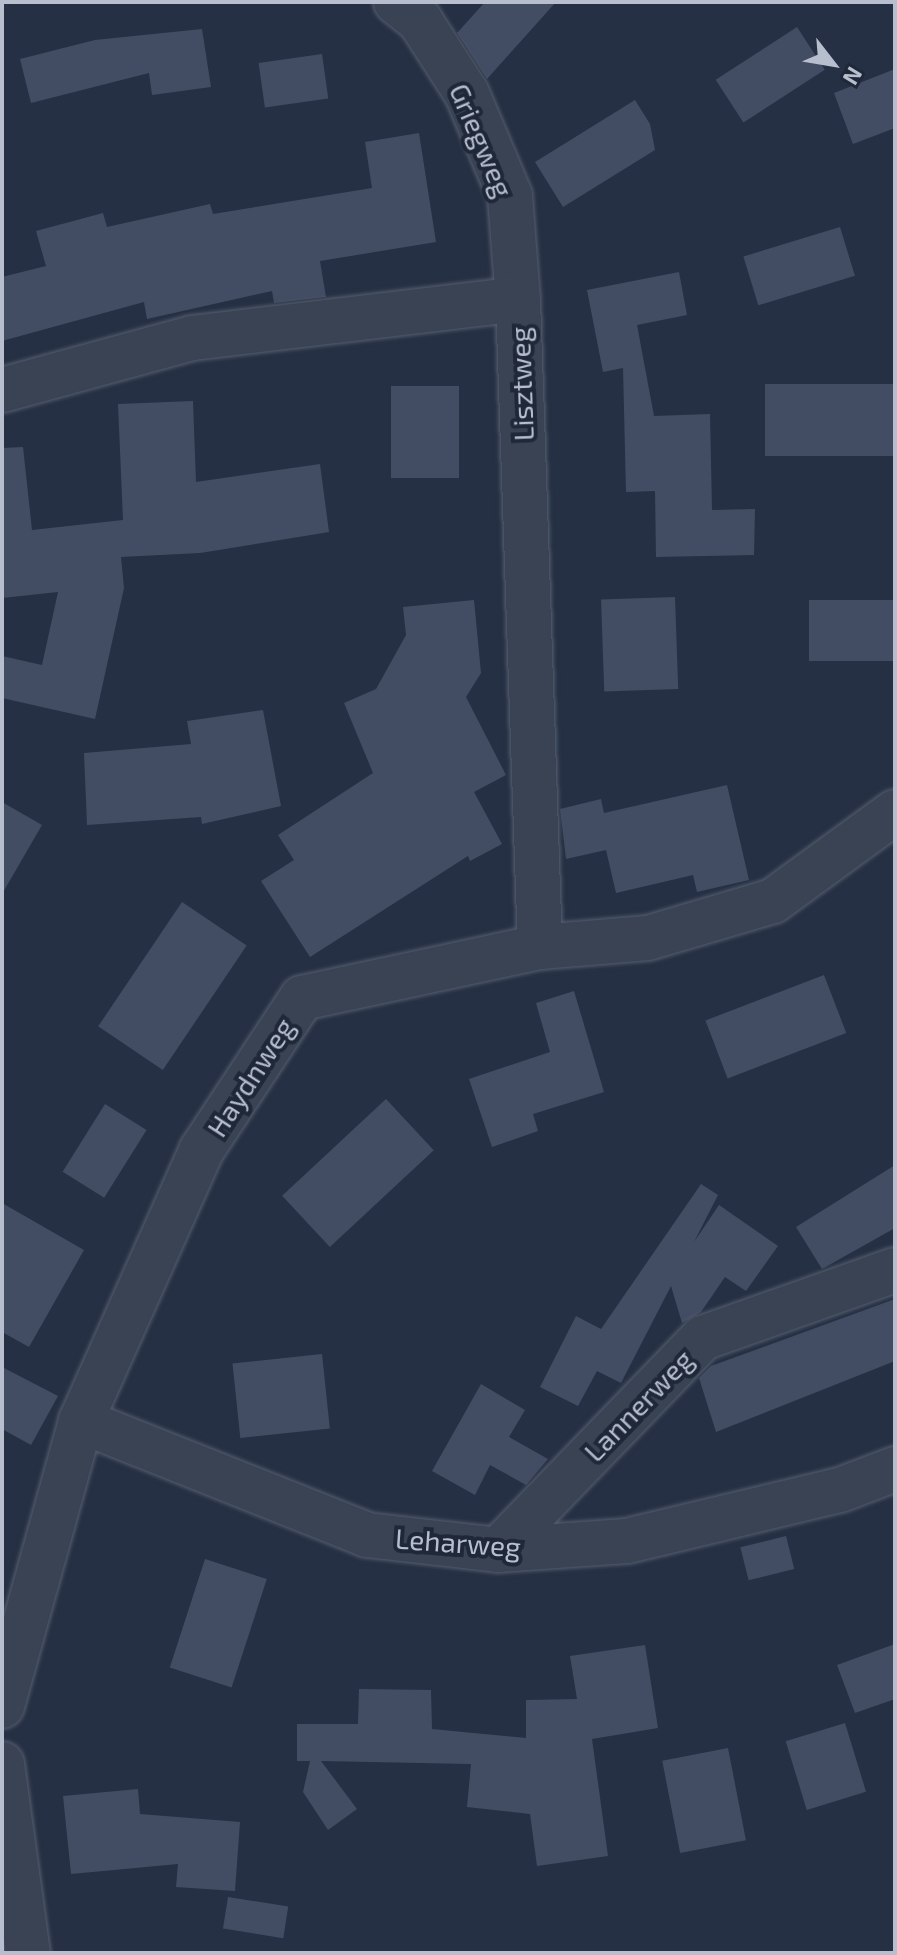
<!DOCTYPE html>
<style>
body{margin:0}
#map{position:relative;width:897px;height:1955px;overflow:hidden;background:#253044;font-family:"Exo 2",sans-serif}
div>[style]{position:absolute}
.building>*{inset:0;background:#424d64;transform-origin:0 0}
.roads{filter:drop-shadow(0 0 2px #555e6e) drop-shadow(0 0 2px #555e6e)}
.minor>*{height:44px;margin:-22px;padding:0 22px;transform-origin:22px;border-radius:22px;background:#3a4354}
span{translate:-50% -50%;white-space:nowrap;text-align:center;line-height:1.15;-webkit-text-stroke:8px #1e2839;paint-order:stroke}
.street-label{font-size:28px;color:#b7becd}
.frame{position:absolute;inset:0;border:4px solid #b7becd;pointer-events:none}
.north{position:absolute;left:793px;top:24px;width:80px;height:80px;-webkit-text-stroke:6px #1e2839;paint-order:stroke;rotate:121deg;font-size:22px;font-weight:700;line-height:32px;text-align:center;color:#b7becd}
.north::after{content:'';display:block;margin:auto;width:28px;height:36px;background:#b7becd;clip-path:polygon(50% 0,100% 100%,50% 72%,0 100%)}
</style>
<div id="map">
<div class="building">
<div style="clip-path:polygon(485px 2px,556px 2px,487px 79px,457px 33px)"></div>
<div style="left:797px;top:27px;width:51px;height:97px;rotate:57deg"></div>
<div style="clip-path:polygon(202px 29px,211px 87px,152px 95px,149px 73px,31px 103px,20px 59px,95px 40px)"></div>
<div style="left:322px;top:54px;width:45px;height:64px;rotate:82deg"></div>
<div style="clip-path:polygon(895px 69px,895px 128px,853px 144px,834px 93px)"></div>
<div style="clip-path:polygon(635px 100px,650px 124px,655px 150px,563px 207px,535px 162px)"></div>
<div style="clip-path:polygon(419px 133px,436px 242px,320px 261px,326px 297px,274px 303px,272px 291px,147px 319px,144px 302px,2px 341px,2px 277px,46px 266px,36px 231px,103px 213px,107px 227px,210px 204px,213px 214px,372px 188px,365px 142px)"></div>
<div style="left:840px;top:227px;width:51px;height:101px;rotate:73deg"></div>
<div style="clip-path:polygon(679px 272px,687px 315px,637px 325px,654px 416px,710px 414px,712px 510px,755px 509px,754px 555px,656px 557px,655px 491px,626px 492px,623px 368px,603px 372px,587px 290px)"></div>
<div style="left:895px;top:384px;width:72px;height:130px;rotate:90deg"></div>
<div style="left:391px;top:386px;width:68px;height:92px"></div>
<div style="clip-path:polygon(193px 401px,196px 482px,320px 464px,329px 532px,200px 553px,121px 557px,124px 588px,95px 719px,2px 698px,2px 656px,42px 665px,58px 592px,2px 598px,2px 448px,23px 447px,32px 530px,123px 520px,118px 404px)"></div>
<div style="left:675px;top:597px;width:92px;height:74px;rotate:88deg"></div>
<div style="clip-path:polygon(474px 600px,481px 673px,466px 697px,506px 775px,474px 792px,502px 844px,470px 861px,468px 856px,310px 957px,261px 881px,294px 860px,278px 835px,373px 773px,344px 703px,376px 689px,406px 635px,403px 607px)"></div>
<div style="left:895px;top:600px;width:61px;height:86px;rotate:90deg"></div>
<div style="clip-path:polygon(263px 710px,281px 806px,202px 824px,201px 817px,87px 825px,84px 753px,191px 744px,187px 721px)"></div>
<div style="clip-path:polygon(727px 785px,749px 880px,697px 892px,693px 875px,616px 893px,606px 850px,566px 859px,560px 809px,601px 799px,604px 813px)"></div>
<div style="clip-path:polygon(2px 802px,42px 825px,2px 894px)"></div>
<div style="left:182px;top:902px;width:78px;height:150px;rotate:34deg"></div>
<div style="left:824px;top:975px;width:62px;height:127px;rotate:69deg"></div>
<div style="clip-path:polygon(574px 991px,604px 1092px,533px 1114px,538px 1131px,492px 1147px,469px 1079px,550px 1052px,536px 1003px)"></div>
<div style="left:386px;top:1099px;width:70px;height:142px;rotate:47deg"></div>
<div style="left:105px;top:1104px;width:49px;height:80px;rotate:32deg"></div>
<div style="clip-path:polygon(895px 1165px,895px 1228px,822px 1269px,796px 1227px)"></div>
<div style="clip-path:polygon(701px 1184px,718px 1195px,694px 1242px,719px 1205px,778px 1246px,746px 1291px,725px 1277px,701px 1312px,682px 1323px,671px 1286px,621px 1383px,597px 1371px,578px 1406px,540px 1387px,576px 1316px,601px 1329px)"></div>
<div style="clip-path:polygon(2px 1203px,84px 1250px,29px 1347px,2px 1332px)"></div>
<div style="clip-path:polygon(895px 1299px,895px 1361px,716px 1432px,699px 1378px,711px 1366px)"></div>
<div style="left:322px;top:1354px;width:75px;height:90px;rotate:84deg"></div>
<div style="clip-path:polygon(2px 1367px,58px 1396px,31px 1445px,2px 1429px)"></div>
<div style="clip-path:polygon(481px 1384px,525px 1410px,509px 1437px,548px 1459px,526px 1485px,490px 1465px,475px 1495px,432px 1471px)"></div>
<div style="left:786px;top:1536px;width:34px;height:47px;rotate:76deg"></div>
<div style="left:205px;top:1559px;width:65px;height:114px;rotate:18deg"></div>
<div style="clip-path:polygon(895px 1644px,895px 1699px,855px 1713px,837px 1665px)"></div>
<div style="clip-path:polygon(645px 1645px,658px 1728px,592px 1739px,608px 1856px,537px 1866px,530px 1814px,467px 1807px,471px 1764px,321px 1761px,357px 1809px,328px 1830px,303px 1792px,310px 1761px,297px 1761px,297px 1724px,358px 1724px,359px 1689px,431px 1690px,432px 1729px,526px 1738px,526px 1700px,577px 1699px,570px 1656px)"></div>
<div style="left:845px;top:1723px;width:72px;height:62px;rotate:73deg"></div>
<div style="left:728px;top:1748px;width:94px;height:67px;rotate:79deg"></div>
<div style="clip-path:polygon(138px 1789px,140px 1814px,240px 1822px,235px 1891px,176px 1887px,178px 1864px,71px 1874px,63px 1796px)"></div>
<div style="left:228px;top:1897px;width:61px;height:32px;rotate:9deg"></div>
</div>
<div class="roads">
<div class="minor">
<div style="left:396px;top:2px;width:31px;rotate:38deg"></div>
<div style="left:420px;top:21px;width:87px;rotate:57.2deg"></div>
<div style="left:467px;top:94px;width:111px;rotate:67.1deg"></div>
<div style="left:510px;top:196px;width:103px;rotate:85.6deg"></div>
<div style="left:2px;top:390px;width:197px;rotate:-15.3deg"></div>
<div style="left:192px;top:338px;width:328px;rotate:-6.8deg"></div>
<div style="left:518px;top:299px;width:648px;rotate:88.06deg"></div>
<div style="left:81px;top:1421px;width:308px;rotate:21.7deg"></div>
<div style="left:367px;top:1535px;width:132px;rotate:6.5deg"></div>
<div style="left:498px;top:1550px;width:129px;rotate:-4deg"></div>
<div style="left:627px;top:1541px;width:219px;rotate:-13.5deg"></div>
<div style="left:840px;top:1490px;width:59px;rotate:-20.9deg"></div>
<div style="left:498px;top:1550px;width:295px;rotate:-46deg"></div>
<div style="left:703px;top:1338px;width:204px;rotate:-19.5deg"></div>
<div style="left:2px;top:1706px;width:296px;rotate:-74.5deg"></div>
<div style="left:81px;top:1421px;width:295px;rotate:-66deg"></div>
<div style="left:201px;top:1151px;width:183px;rotate:-56.6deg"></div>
<div style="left:302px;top:998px;width:243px;rotate:-12.1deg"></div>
<div style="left:540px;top:947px;width:108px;rotate:-4.8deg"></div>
<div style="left:648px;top:938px;width:130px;rotate:-16.5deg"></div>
<div style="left:773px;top:901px;width:151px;rotate:-36.1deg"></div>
<div style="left:2px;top:1764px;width:191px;rotate:82.2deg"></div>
</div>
</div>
<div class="street-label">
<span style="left:482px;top:140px;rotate:67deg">Griegweg</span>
<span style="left:521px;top:384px;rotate:-92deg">Lisztweg</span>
<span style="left:250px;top:1077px;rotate:-57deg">Haydnweg</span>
<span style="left:638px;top:1405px;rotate:-46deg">Lannerweg</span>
<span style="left:458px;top:1542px;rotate:4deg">Leharweg</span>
</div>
<div class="frame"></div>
<div class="north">N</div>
</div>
